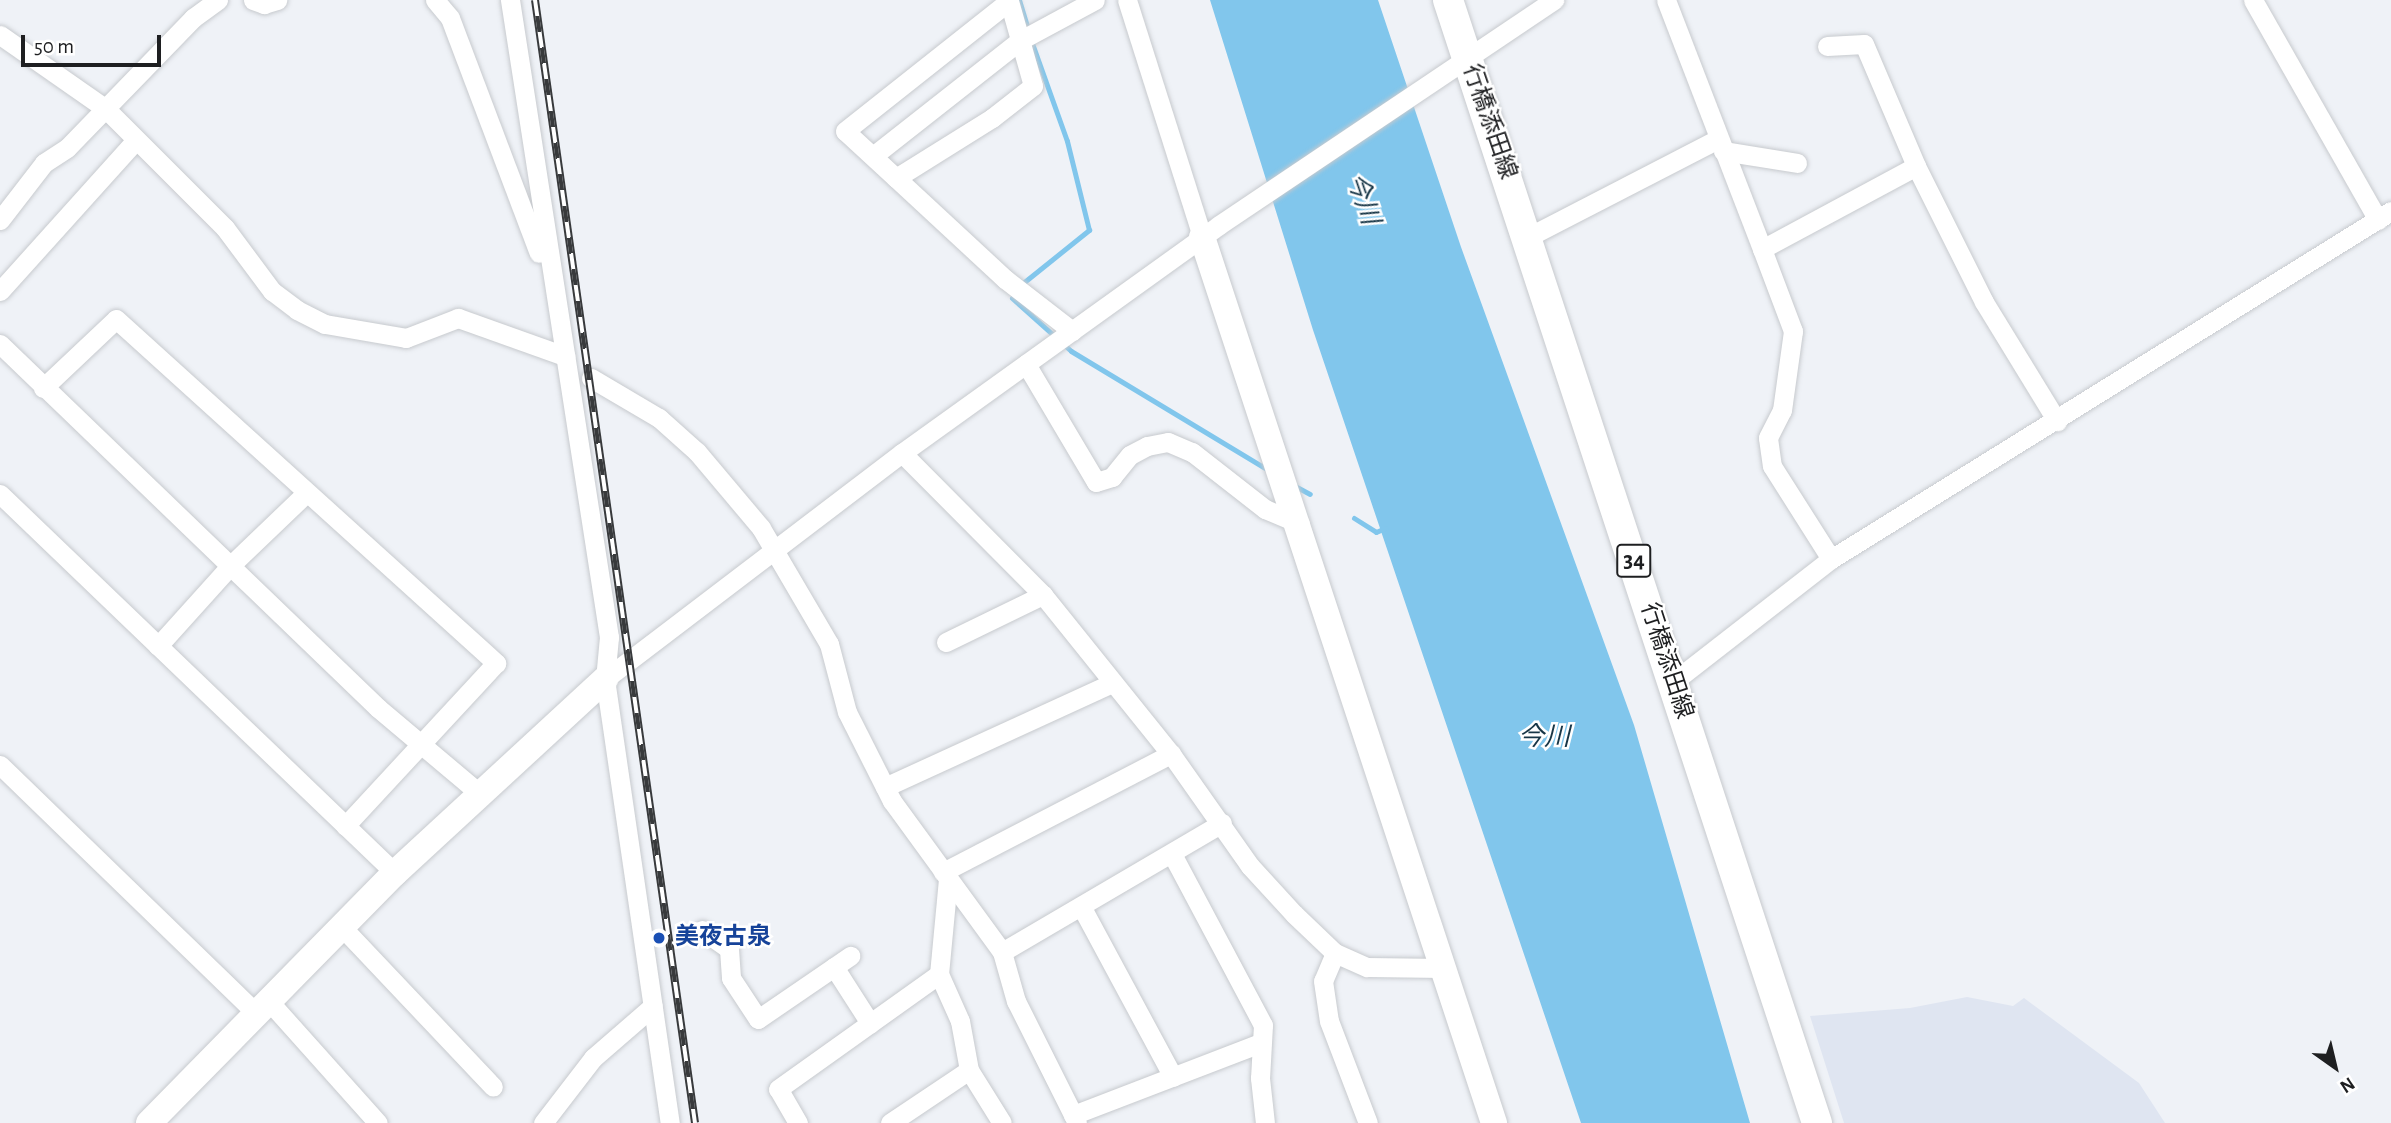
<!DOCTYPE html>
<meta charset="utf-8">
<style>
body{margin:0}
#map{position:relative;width:2391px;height:1123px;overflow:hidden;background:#eff2f7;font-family:"Alegreya Sans","Noto Sans JP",sans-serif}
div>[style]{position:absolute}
.built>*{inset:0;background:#dfe5f1}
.water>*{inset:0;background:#81c6ec}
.stream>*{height:5px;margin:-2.5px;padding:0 2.5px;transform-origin:2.5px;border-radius:2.5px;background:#81c6ec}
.roads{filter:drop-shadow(0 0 2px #c7cace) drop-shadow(0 0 2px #c7cace)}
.street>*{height:19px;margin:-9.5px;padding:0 9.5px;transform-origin:9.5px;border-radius:9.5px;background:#fff}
.secondary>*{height:26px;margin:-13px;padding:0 13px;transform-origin:13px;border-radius:13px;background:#fff}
.primary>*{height:30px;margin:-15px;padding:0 15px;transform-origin:15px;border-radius:15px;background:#fff}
.rail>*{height:8px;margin-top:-4px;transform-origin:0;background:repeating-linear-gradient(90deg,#fff 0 16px,#383a3c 0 32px);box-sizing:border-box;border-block:2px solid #383a3c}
.dots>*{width:19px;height:19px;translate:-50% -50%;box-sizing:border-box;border:4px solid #fff;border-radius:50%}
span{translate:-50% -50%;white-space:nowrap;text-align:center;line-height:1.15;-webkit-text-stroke:5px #fff;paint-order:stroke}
.shield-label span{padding:2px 5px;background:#fff;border:2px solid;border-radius:5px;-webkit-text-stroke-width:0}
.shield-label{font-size:23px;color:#1e1f21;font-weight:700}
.street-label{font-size:24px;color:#1e1f21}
.transit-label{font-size:24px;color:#164399;font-weight:700}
.left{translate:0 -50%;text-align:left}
.water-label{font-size:26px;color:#173647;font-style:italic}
.north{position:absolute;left:2300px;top:1032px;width:70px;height:70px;-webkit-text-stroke:5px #fff;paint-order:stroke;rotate:146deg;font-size:19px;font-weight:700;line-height:28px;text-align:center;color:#1e1f21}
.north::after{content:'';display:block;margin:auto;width:24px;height:32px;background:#1e1f21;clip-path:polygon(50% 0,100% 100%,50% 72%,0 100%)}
.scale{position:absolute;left:21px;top:35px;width:140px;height:32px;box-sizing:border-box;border:4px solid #1e1f21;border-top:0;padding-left:9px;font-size:21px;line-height:24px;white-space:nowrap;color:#1e1f21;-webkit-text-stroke:5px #fff;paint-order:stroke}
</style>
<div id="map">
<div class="built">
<div style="clip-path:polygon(1967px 997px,2013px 1006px,2024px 998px,2139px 1083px,2165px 1123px,1844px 1123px,1810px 1016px,1910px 1008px)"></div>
</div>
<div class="water">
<div style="clip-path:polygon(1210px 0,1378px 0,1461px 247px,1634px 725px,1750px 1123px,1581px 1123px,1313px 330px)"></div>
</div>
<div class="stream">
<div style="left:1019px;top:0;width:27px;rotate:73deg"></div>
<div style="left:1023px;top:283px;width:85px;rotate:-38.8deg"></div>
<div style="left:1089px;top:230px;width:92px;rotate:-103.9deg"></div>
<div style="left:1067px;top:141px;width:104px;rotate:-109.7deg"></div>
<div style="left:1012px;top:298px;width:79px;rotate:41.9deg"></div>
<div style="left:1071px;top:351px;width:232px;rotate:31.1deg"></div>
<div style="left:1293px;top:485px;width:19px;rotate:28deg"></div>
<div style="left:1354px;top:518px;width:26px;rotate:32deg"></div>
<div style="left:1376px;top:532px;width:10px;rotate:-24deg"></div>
</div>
<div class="roads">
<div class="street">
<div style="left:253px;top:0;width:12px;rotate:20deg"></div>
<div style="left:264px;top:4px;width:14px;rotate:-17deg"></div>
<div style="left:435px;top:0;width:23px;rotate:50deg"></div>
<div style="left:450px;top:18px;width:251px;rotate:69.3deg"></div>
<div style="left:510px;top:0;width:645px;rotate:81.17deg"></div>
<div style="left:609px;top:637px;width:42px;rotate:95.4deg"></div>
<div style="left:605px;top:679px;width:449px;rotate:81.7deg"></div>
<div style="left:1127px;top:0;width:249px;rotate:72.4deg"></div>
<div style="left:1666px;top:0;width:267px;rotate:68.9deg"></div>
<div style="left:1762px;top:249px;width:175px;rotate:-28.3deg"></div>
<div style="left:1916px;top:166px;width:152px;rotate:63.4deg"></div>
<div style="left:1984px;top:302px;width:140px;rotate:58.5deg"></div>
<div style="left:2253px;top:0;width:253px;rotate:60.4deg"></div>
<div style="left:1009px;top:1px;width:88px;rotate:74.2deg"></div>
<div style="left:1033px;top:86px;width:52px;rotate:142deg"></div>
<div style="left:992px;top:118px;width:113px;rotate:148deg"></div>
<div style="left:896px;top:178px;width:69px;rotate:-137.3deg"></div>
<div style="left:845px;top:131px;width:209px;rotate:-38.4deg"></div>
<div style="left:0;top:35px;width:129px;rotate:34.9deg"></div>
<div style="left:106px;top:109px;width:168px;rotate:45deg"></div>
<div style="left:225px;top:228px;width:79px;rotate:53.3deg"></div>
<div style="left:272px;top:291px;width:31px;rotate:37deg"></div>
<div style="left:297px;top:310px;width:31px;rotate:27deg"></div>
<div style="left:325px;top:324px;width:82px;rotate:9.8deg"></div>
<div style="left:406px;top:338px;width:56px;rotate:-21deg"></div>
<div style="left:458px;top:318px;width:114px;rotate:19.6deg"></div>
<div style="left:1827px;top:46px;width:37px;rotate:-3deg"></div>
<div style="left:1864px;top:44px;width:133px;rotate:66.9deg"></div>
<div style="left:1723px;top:151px;width:75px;rotate:9.2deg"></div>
<div style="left:873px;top:156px;width:186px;rotate:-38.2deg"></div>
<div style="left:1019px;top:41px;width:86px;rotate:-28.3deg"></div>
<div style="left:896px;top:178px;width:149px;rotate:42.8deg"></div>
<div style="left:1005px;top:279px;width:85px;rotate:37.8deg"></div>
<div style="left:0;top:220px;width:72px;rotate:-52.3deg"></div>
<div style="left:44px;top:163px;width:27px;rotate:-33deg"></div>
<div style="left:67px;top:148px;width:181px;rotate:-45.9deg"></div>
<div style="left:193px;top:18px;width:31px;rotate:-36deg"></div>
<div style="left:1528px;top:237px;width:214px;rotate:-27.3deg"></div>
<div style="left:1762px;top:249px;width:88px;rotate:69.3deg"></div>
<div style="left:1793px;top:331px;width:80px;rotate:97.9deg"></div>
<div style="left:1782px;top:410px;width:31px;rotate:117deg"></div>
<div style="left:1768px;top:438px;width:28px;rotate:82deg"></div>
<div style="left:1772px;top:466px;width:110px;rotate:57.6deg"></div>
<div style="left:0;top:291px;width:202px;rotate:-48deg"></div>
<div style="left:0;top:344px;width:525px;rotate:43.92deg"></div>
<div style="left:378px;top:708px;width:132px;rotate:40.1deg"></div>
<div style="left:1026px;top:364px;width:137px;rotate:59.3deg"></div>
<div style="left:1096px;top:482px;width:17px;rotate:-17deg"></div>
<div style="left:1112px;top:477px;width:28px;rotate:-51deg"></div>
<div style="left:1130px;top:455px;width:19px;rotate:-28deg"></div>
<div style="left:1147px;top:446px;width:21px;rotate:-11deg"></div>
<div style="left:1168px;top:442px;width:26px;rotate:23deg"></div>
<div style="left:1192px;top:452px;width:93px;rotate:38deg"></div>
<div style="left:1265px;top:509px;width:38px;rotate:23deg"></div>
<div style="left:591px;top:378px;width:79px;rotate:30.5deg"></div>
<div style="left:659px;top:418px;width:51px;rotate:41.8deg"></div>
<div style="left:697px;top:452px;width:99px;rotate:49.9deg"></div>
<div style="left:761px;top:528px;width:134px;rotate:59.6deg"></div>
<div style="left:829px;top:644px;width:70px;rotate:75.2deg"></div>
<div style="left:847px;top:712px;width:100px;rotate:63.2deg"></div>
<div style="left:892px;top:801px;width:187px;rotate:53.9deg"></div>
<div style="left:1002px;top:952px;width:255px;rotate:-30.4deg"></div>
<div style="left:43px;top:388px;width:100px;rotate:-43.4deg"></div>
<div style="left:116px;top:319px;width:513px;rotate:42.15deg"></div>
<div style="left:496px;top:663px;width:222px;rotate:132.8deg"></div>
<div style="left:902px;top:453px;width:200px;rotate:45.2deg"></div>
<div style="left:1043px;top:595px;width:204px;rotate:51.2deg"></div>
<div style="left:1171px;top:754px;width:137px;rotate:54.8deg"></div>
<div style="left:1250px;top:866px;width:65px;rotate:47.5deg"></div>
<div style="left:1294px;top:914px;width:57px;rotate:43.6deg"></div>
<div style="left:1335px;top:953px;width:35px;rotate:24deg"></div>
<div style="left:1367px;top:967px;width:77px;rotate:0.7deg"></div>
<div style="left:0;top:494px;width:547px;rotate:43.82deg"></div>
<div style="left:946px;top:642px;width:108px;rotate:-25.9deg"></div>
<div style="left:158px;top:646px;width:108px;rotate:-48deg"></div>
<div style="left:230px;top:566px;width:105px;rotate:-43.8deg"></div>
<div style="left:605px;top:679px;width:373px;rotate:-37.3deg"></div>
<div style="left:902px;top:453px;width:390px;rotate:-35.7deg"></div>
<div style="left:1219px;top:225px;width:404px;rotate:-33.9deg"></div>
<div style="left:1673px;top:682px;width:200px;rotate:-37.9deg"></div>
<div style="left:1831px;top:559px;width:659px;rotate:-31.86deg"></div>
<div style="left:0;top:765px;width:355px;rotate:44.1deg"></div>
<div style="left:885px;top:787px;width:250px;rotate:-24.6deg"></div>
<div style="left:1172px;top:854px;width:194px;rotate:62deg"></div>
<div style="left:1263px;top:1025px;width:53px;rotate:93.2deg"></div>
<div style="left:1260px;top:1078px;width:45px;rotate:83.7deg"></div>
<div style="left:943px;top:872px;width:257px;rotate:-27.4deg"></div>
<div style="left:948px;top:879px;width:95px;rotate:95.4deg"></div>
<div style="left:939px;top:974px;width:51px;rotate:65.9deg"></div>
<div style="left:960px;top:1021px;width:50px;rotate:79.6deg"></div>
<div style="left:969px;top:1070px;width:62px;rotate:58.1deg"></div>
<div style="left:1081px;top:906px;width:194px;rotate:61.7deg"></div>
<div style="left:341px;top:926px;width:221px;rotate:46.6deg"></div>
<div style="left:702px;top:930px;width:33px;rotate:35deg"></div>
<div style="left:729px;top:949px;width:29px;rotate:86deg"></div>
<div style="left:731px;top:978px;width:49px;rotate:56.6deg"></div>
<div style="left:758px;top:1019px;width:112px;rotate:-34.4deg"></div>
<div style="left:1002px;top:952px;width:51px;rotate:74.1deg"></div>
<div style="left:1016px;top:1001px;width:136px;rotate:63.4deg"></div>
<div style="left:1335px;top:953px;width:30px;rotate:113deg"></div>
<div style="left:1323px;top:981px;width:40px;rotate:81.5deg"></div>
<div style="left:1329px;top:1021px;width:109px;rotate:69.1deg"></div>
<div style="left:834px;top:967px;width:67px;rotate:57.3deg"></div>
<div style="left:267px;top:999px;width:166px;rotate:48.2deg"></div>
<div style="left:1073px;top:1115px;width:201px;rotate:-21deg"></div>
<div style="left:543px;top:1123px;width:82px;rotate:-52.4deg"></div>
<div style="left:593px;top:1058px;width:79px;rotate:-40.9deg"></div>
<div style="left:798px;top:1123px;width:39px;rotate:-120deg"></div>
<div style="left:778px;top:1089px;width:198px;rotate:-35.5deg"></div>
<div style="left:890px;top:1123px;width:95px;rotate:-33.9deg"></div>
</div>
<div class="secondary">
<div style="left:1202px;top:237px;width:933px;rotate:71.76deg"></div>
<div style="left:149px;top:1123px;width:351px;rotate:-45.5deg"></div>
<div style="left:395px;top:873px;width:286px;rotate:-42.7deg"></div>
</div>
<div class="primary">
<div style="left:1448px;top:0;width:1182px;rotate:71.81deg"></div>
</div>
</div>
<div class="rail">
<div style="left:535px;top:0;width:1134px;rotate:81.89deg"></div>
</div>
<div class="dots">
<div style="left:659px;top:938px;background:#1a4fb4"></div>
</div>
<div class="shield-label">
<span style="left:1634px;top:561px">34</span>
</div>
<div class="street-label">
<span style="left:1489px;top:122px;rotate:71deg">行橋添田線</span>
<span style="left:1666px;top:661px;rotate:72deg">行橋添田線</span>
</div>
<div class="transit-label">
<span class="left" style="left:675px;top:938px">美夜古泉</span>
</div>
<div class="water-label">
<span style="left:1362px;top:199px;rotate:71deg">今川</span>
<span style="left:1544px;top:738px">今川</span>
</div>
<div class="north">N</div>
<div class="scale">50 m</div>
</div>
